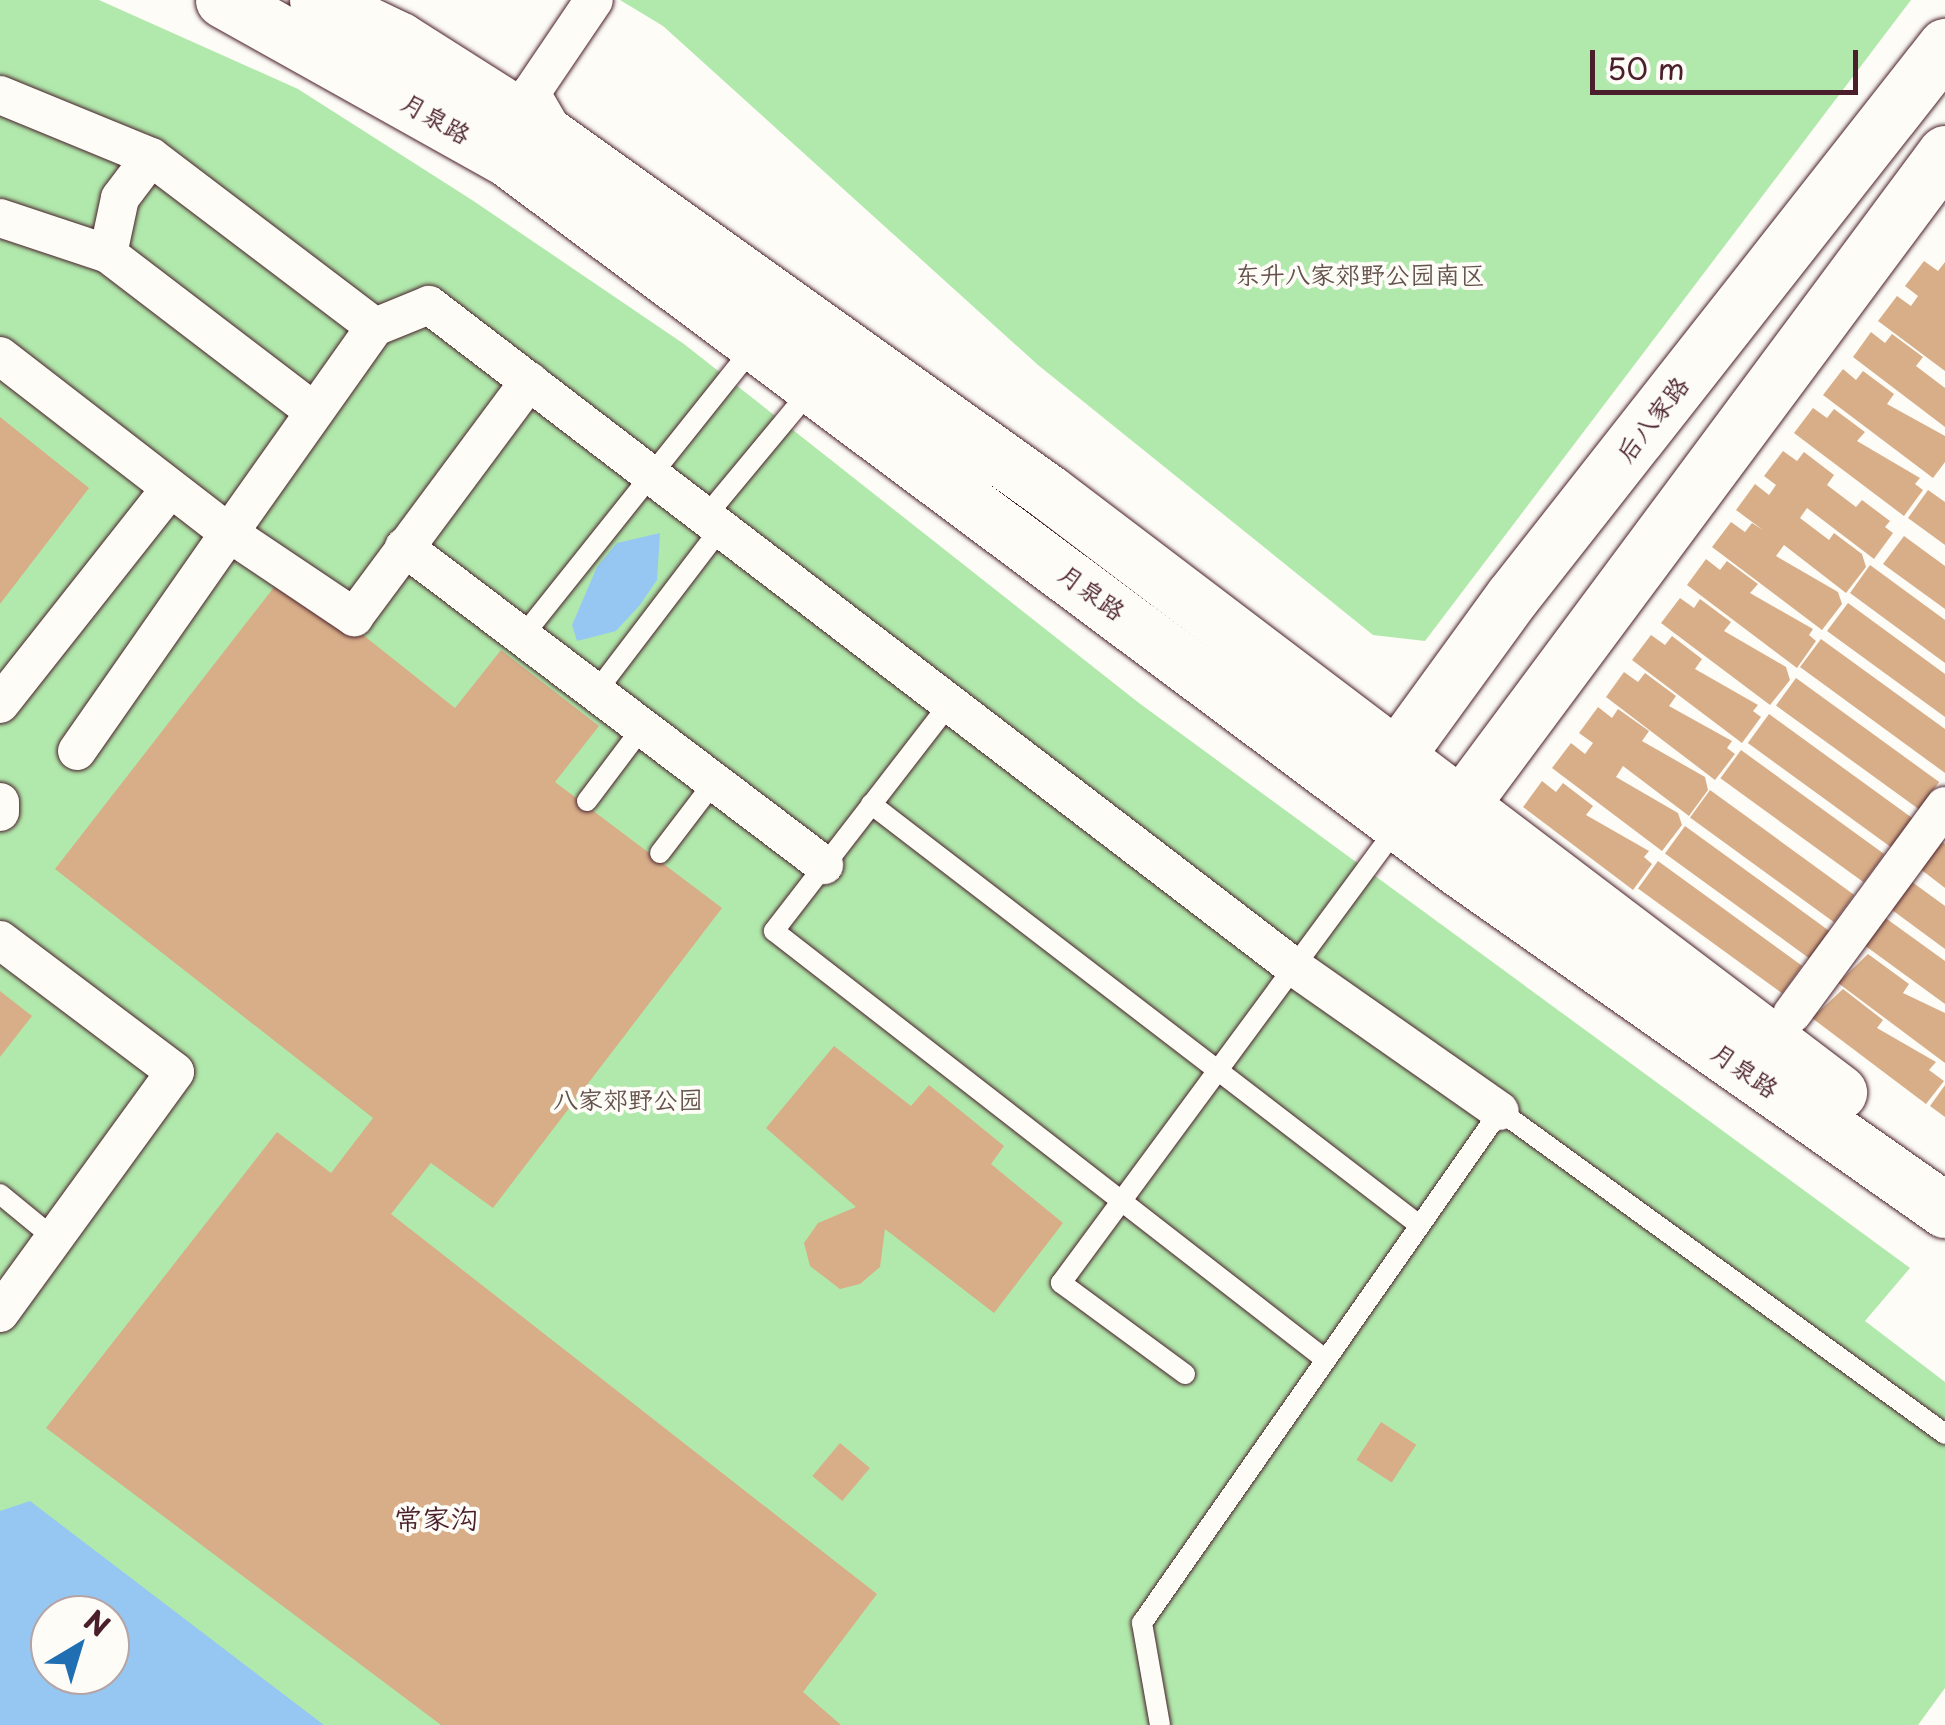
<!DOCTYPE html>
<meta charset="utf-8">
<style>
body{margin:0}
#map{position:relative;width:1945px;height:1725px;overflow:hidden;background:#fdfcf7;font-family:"Playpen Sans","LXGW WenKai TC",sans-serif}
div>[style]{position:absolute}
.green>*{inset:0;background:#b1e9ac}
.water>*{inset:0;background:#96c7f2}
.building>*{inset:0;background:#d8ae89;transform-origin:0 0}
.roads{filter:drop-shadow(0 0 2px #4a1f2b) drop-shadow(0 0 2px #4a1f2b)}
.lane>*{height:20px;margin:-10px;padding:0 10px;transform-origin:10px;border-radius:10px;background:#fdfcf7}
.street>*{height:38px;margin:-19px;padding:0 19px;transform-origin:19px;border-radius:19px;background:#fdfcf7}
.secondary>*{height:55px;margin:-27.5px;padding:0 27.5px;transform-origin:27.5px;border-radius:27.5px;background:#fdfcf7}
span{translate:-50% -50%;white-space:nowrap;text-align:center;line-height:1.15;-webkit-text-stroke:8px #fdfcf7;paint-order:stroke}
.street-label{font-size:25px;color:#4a1f2b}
.park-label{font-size:25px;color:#64524b}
.neighbourhood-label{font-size:28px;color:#4a1f2b}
.north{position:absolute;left:30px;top:1595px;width:100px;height:100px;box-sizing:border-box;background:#fdfcf7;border:2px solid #b5a4a5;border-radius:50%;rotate:38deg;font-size:28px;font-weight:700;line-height:40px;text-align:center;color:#4a1f2b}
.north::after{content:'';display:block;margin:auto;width:35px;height:45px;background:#1f6fb2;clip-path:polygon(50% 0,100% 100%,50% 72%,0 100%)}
.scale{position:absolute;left:1590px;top:50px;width:268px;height:45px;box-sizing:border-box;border:5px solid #4a1f2b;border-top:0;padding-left:12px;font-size:30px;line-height:35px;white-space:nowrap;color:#4a1f2b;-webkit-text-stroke:8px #fdfcf7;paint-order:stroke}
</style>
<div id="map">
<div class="green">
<div style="clip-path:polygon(evenodd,0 0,99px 0,298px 89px,472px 200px,684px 344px,1139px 703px,1910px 1268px,1865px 1321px,1945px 1382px,1945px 1688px,1918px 1725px,0 1725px,0 0,50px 1615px,110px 1615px,110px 1675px,50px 1675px,50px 1615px)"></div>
<div style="clip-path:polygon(620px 0,1911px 0,1425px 641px,1373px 635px,1038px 365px,663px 26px)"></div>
</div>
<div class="water">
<div style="clip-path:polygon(660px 533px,657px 580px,640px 605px,616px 631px,577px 641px,572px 625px,597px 567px,617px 543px)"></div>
<div style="clip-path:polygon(evenodd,30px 1501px,324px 1725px,0 1725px,0 1511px,30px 1501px,110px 1615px,110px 1675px,50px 1675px,50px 1615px,110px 1615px)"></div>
</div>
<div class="building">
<div style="clip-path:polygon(1924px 261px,1938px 271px,1945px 262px,1945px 371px,1878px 321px,1897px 296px,1911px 306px,1918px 296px,1905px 286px)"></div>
<div style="clip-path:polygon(1871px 332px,1885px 343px,1892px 334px,1923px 357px,1916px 366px,1945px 388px,1945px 427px,1853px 357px)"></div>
<div style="clip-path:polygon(1843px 369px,1856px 380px,1863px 371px,1894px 394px,1887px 404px,1945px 436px,1945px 462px,1933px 478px,1823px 395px)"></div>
<div style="clip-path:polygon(1813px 408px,1827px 418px,1834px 409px,1865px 432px,1857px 441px,1920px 478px,1915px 484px,1923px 490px,1904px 516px,1794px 433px)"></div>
<div style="clip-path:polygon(0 417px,89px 488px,0 604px)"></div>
<div style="clip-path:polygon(1783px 451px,1797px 461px,1804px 452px,1834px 475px,1827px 485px,1856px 507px,1862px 500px,1890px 521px,1885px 527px,1893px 533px,1874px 559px,1807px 508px,1800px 518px,1829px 540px,1834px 533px,1862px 554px,1866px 567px,1846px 593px,1784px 545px,1776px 556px,1838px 592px,1842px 604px,1822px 630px,1712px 547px,1731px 522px,1745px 532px,1752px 523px,1763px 530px,1736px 510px,1755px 484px,1769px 495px,1776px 485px,1764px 476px)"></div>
<div style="clip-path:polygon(1928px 490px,1945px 502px,1945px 545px,1908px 518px)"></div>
<div style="clip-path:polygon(1904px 536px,1945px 566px,1945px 609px,1883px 564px)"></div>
<div style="clip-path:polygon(1706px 559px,1720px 570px,1727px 561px,1758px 584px,1750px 593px,1813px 629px,1809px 635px,1816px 641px,1797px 668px,1687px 585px)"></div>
<div style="clip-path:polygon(1870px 565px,1945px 620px,1945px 663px,1850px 593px)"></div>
<div style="clip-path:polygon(285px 573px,455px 708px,501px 650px,599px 726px,555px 782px,722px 908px,493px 1208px,431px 1163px,391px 1214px,877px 1594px,803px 1692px,841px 1725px,441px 1725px,46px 1428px,277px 1132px,331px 1173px,373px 1118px,55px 869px)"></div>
<div style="clip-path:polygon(1680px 598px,1694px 608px,1700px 599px,1731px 622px,1724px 631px,1786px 667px,1790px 680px,1770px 705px,1661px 623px)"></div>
<div style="clip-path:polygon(1848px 603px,1945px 674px,1945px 717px,1827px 631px)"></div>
<div style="clip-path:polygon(1651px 635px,1665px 645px,1672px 636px,1702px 659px,1695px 669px,1758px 705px,1753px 711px,1761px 717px,1742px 743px,1632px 660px)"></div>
<div style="clip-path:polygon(1821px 639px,1945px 729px,1945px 773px,1800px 667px)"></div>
<div style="clip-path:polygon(1624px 672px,1638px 682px,1645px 673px,1676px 696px,1669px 706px,1732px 741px,1727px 748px,1735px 754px,1715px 780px,1606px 697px)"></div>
<div style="left:1796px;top:678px;width:177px;height:34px;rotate:36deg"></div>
<div style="clip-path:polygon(1598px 707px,1612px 718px,1618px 709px,1649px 731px,1642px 741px,1705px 777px,1708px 790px,1689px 816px,1623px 766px,1616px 777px,1678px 813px,1682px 825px,1662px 851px,1552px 768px,1571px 743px,1585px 754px,1593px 743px,1579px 733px)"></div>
<div style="left:1769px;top:714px;width:177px;height:36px;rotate:36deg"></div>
<div style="left:1741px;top:750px;width:177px;height:35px;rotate:36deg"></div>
<div style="clip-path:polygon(1542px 781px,1556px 792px,1563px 783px,1593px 806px,1586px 815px,1649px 851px,1644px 857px,1652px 864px,1633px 890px,1523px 807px)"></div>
<div style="left:1710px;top:790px;width:178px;height:34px;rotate:36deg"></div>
<div style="left:1685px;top:826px;width:178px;height:34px;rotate:36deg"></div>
<div style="clip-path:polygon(1939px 840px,1945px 844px,1945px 888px,1919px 868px)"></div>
<div style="left:1658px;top:861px;width:178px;height:34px;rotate:36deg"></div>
<div style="clip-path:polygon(1908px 879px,1945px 906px,1945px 949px,1888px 907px)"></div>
<div style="clip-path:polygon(1880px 914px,1945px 961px,1945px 1004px,1860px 942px)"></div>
<div style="clip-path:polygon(1868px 954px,1909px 984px,1903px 993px,1945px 1013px,1945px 1063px,1838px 983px)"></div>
<div style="clip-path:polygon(1843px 989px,1883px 1020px,1877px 1028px,1936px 1062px,1929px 1070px,1944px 1081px,1926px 1104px,1812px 1018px)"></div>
<div style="clip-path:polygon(0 991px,32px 1016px,0 1057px)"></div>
<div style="clip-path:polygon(834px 1046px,911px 1106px,929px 1085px,1004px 1146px,991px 1164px,1063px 1223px,994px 1313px,885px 1229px,880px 1267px,860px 1284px,840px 1289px,810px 1266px,804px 1243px,818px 1223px,856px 1207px,766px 1128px)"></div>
<div style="clip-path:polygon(1945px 1085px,1945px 1117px,1930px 1106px)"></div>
<div style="left:1381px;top:1422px;width:42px;height:45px;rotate:33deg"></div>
<div style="left:840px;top:1443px;width:39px;height:43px;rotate:40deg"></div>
</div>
<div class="roads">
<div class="lane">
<div style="left:706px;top:516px;width:168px;rotate:-50.3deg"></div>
<div style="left:522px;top:637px;width:372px;rotate:-51.4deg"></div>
<div style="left:596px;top:692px;width:206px;rotate:-52.7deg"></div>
<div style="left:950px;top:703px;width:288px;rotate:127.7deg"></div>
<div style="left:774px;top:931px;width:699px;rotate:37.85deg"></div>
<div style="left:587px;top:801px;width:91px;rotate:-53deg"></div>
<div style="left:871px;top:804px;width:691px;rotate:37.53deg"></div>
<div style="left:660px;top:853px;width:89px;rotate:-52.7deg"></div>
<div style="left:0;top:1194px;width:72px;rotate:39.4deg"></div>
<div style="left:1185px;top:1374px;width:154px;rotate:-143.7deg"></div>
<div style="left:1061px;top:1283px;width:568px;rotate:-53.59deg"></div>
<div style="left:1160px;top:1725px;width:104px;rotate:-100deg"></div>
<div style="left:1142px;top:1623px;width:625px;rotate:-55.04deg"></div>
<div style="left:1500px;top:1111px;width:550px;rotate:35.97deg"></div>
</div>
<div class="street">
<div style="left:0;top:95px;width:163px;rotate:22.3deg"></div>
<div style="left:151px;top:157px;width:281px;rotate:37.2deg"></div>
<div style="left:375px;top:327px;width:58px;rotate:-22.2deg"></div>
<div style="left:429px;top:305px;width:1089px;rotate:37.43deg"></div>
<div style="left:1294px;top:967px;width:251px;rotate:35deg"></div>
<div style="left:556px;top:136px;width:50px;rotate:-120.2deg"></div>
<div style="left:531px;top:93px;width:112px;rotate:-55.9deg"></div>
<div style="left:0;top:218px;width:114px;rotate:18.4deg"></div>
<div style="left:108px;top:254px;width:258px;rotate:37.4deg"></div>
<div style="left:108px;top:254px;width:57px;rotate:-77.9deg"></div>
<div style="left:120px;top:198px;width:51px;rotate:-52.9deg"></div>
<div style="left:0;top:356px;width:289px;rotate:37.7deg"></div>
<div style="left:229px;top:533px;width:252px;rotate:-54.7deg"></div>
<div style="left:404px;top:547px;width:527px;rotate:37.13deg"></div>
<div style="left:0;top:704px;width:273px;rotate:-51.7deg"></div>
<div style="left:77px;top:751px;width:266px;rotate:-55.1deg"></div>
<div style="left:229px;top:533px;width:151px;rotate:33.9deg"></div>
<div style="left:354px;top:617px;width:294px;rotate:-53.4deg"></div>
<div style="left:0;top:802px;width:10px;rotate:90deg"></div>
<div style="left:0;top:940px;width:219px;rotate:37deg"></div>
<div style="left:175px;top:1072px;width:298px;rotate:126deg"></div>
<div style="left:1792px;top:1014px;width:258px;rotate:-53.7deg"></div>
</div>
<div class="secondary">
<div style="left:223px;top:0;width:328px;rotate:29.2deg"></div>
<div style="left:509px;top:160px;width:1185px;rotate:36.73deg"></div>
<div style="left:1459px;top:869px;width:594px;rotate:35.06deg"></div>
<div style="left:317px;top:0;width:92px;rotate:25.7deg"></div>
<div style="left:400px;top:40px;width:155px;rotate:32.4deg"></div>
<div style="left:531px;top:123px;width:635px;rotate:35.52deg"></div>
<div style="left:1048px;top:492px;width:993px;rotate:37.18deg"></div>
<div style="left:1376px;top:784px;width:231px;rotate:-54deg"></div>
<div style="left:1512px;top:597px;width:701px;rotate:-51.84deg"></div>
<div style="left:1440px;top:833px;width:847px;rotate:-53.4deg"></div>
</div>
</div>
<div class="street-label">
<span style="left:436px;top:118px;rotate:30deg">月泉路</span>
<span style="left:1652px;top:419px;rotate:-52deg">后八家路</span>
<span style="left:1092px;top:592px;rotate:36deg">月泉路</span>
<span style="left:1745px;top:1070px;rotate:35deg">月泉路</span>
</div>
<div class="park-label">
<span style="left:1360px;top:274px">东升八家郊野公园南区</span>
<span style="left:628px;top:1099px">八家郊野公园</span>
</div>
<div class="neighbourhood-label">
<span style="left:436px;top:1518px">常家沟</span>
</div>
<div class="north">N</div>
<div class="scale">50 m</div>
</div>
